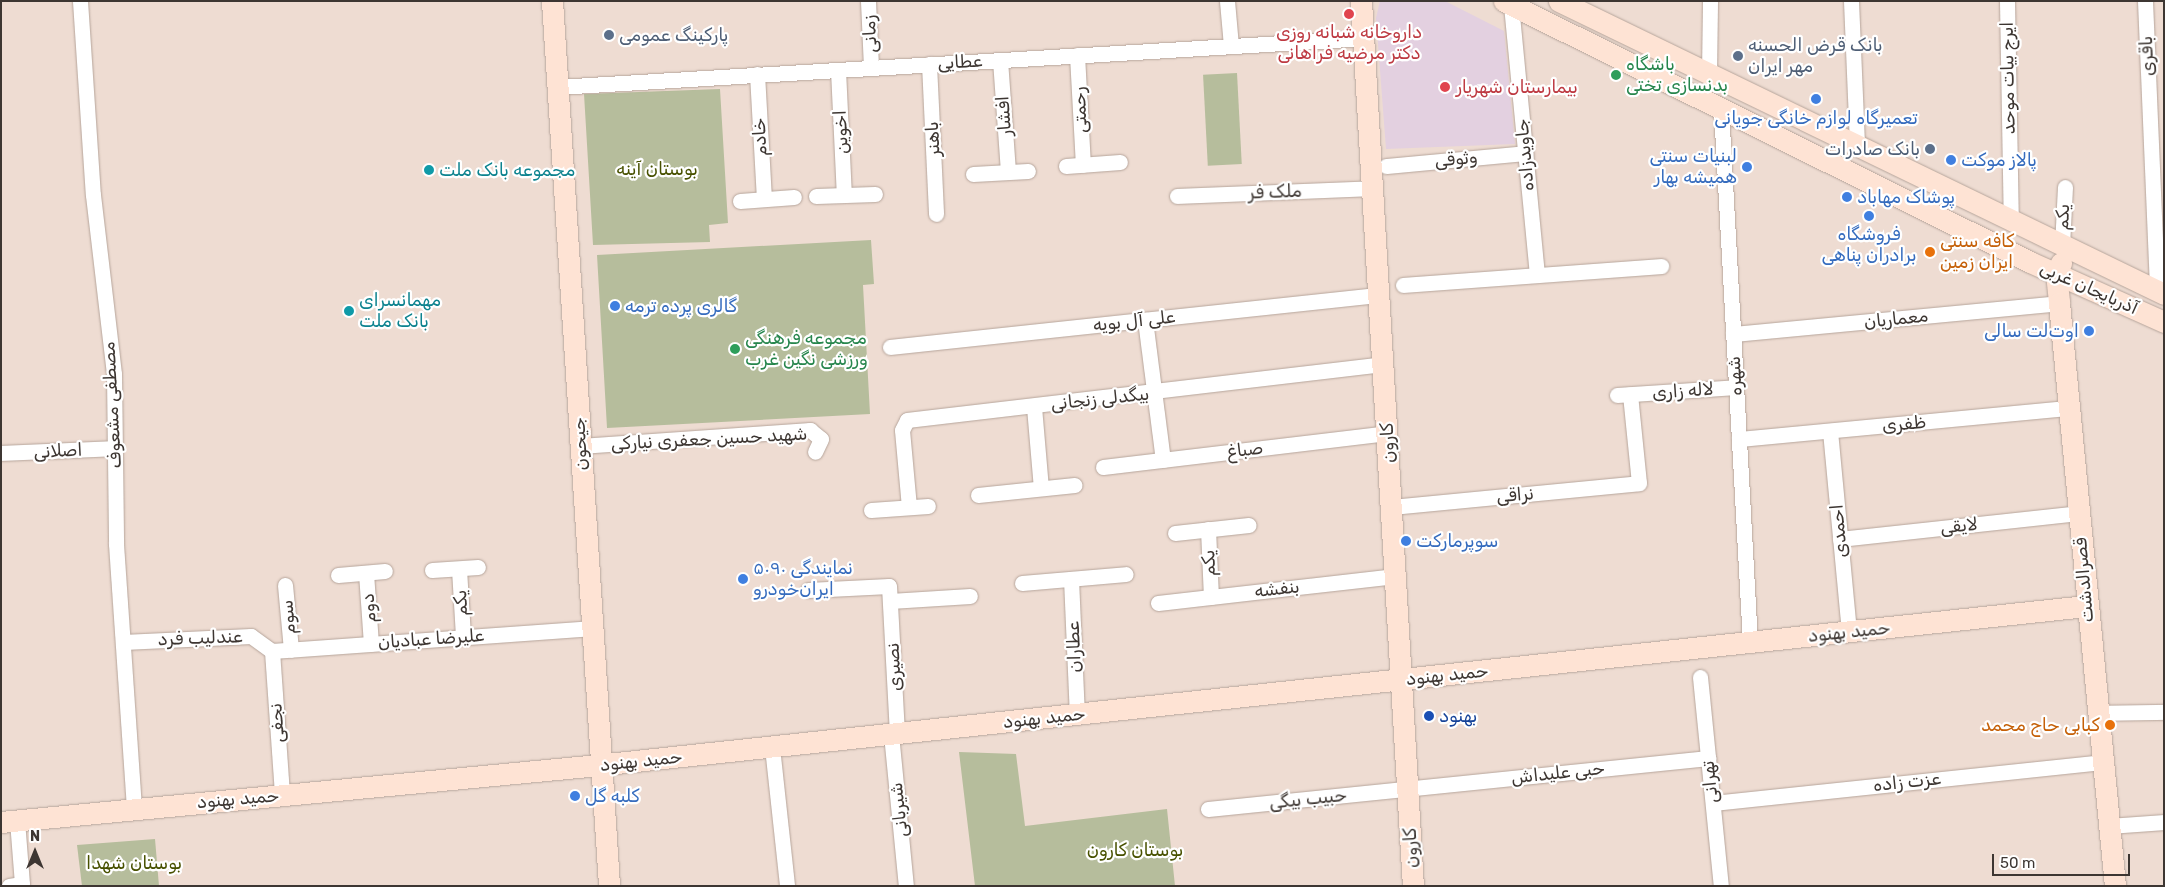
<!DOCTYPE html>
<meta charset="utf-8">
<style>
body{margin:0}
#map{position:relative;width:2165px;height:887px;overflow:hidden;background:#eedcd2;font-family:Rubik,"Noto Sans Arabic",sans-serif}
div>[style]{position:absolute}
.medical>*{inset:0;background:#e3d0e0}
.green>*{inset:0;background:#b6bd9c;transform-origin:0 0}
.roads{filter:drop-shadow(0 0 1px #b6a59b) drop-shadow(0 0 1px #b6a59b)}
.street>*{height:15px;margin:-7.5px;padding:0 7.5px;transform-origin:7.5px;border-radius:7.5px;background:#fff}
.secondary>*{height:21px;margin:-10.5px;padding:0 10.5px;transform-origin:10.5px;border-radius:10.5px;background:#fee3d4}
.dots>*{width:14px;height:14px;translate:-50% -50%;box-sizing:border-box;border:2px solid #fff;border-radius:50%}
span{translate:-50% -50%;white-space:nowrap;text-align:center;line-height:1.15;-webkit-text-stroke:4.5px #fff;paint-order:stroke}
.health-label{font-size:18px;color:#be3a42}
.left{translate:0 -50%;text-align:left}
.street-label{font-size:18px;color:#3d3632}
.service-label{font-size:18px;color:#4e5e75}
.right{translate:-100% -50%;text-align:right}
.leisure-label{font-size:18px;color:#27864d}
.shop-label{font-size:18px;color:#366cbe}
.park-label{font-size:18px;color:#485100}
.culture-label{font-size:18px;color:#0d838f}
.food-label{font-size:18px;color:#c56008}
.transit-label{font-size:18px;color:#164399}
.frame{position:absolute;inset:0;border:2px solid #3d3632;pointer-events:none}
.north{position:absolute;left:10px;top:827px;width:50px;height:50px;-webkit-text-stroke:4px #fff;paint-order:stroke;rotate:0deg;font-size:14px;font-weight:700;line-height:20px;text-align:center;color:#3d3632}
.north::after{content:'';display:block;margin:auto;width:18px;height:22px;background:#3d3632;clip-path:polygon(50% 0,100% 100%,50% 72%,0 100%)}
.scale{position:absolute;left:1992px;top:854px;width:138px;height:22px;box-sizing:border-box;border:2px solid #3d3632;border-top:0;padding-left:6px;font-size:15px;line-height:18px;white-space:nowrap;color:#3d3632;-webkit-text-stroke:4px #fff;paint-order:stroke}
</style>
<div id="map">
<div class="medical">
<div style="clip-path:polygon(1380px 1px,1445px 1px,1504px 31px,1515px 144px,1386px 149px,1376px 18px)"></div>
</div>
<div class="green">
<div style="left:1237px;top:73px;width:91px;height:34px;rotate:87deg"></div>
<div style="clip-path:polygon(720px 89px,728px 223px,709px 225px,710px 242px,593px 245px,584px 94px)"></div>
<div style="clip-path:polygon(871px 240px,874px 284px,863px 285px,870px 414px,607px 428px,597px 255px)"></div>
<div style="clip-path:polygon(959px 752px,1016px 754px,1025px 826px,1167px 809px,1175px 886px,975px 886px)"></div>
<div style="clip-path:polygon(155px 839px,159px 886px,82px 886px,77px 845px)"></div>
</div>
<div class="roads">
<div class="street">
<div style="left:80px;top:1px;width:194px;rotate:86.2deg"></div>
<div style="left:93px;top:195px;width:180px;rotate:83.3deg"></div>
<div style="left:114px;top:374px;width:170px;rotate:89.3deg"></div>
<div style="left:116px;top:544px;width:266px;rotate:86.1deg"></div>
<div style="left:868px;top:1px;width:66px;rotate:87.4deg"></div>
<div style="left:1227px;top:1px;width:45px;rotate:84.9deg"></div>
<div style="left:1851px;top:1px;width:146px;rotate:87.6deg"></div>
<div style="left:2007px;top:1px;width:220px;rotate:89deg"></div>
<div style="left:2145px;top:1px;width:290px;rotate:87.6deg"></div>
<div style="left:1511px;top:5px;width:271px;rotate:84.5deg"></div>
<div style="left:1077px;top:55px;width:110px;rotate:86.9deg"></div>
<div style="left:1000px;top:60px;width:112px;rotate:85.9deg"></div>
<div style="left:929px;top:64px;width:150px;rotate:87.3deg"></div>
<div style="left:838px;top:70px;width:125px;rotate:87.3deg"></div>
<div style="left:757px;top:74px;width:125px;rotate:86.8deg"></div>
<div style="left:1709px;top:74px;width:73px;rotate:-89.2deg"></div>
<div style="left:557px;top:87px;width:808px;rotate:-3.47deg"></div>
<div style="left:1721px;top:109px;width:534px;rotate:86.89deg"></div>
<div style="left:1066px;top:166px;width:54px;rotate:-4.2deg"></div>
<div style="left:1386px;top:166px;width:140px;rotate:-5.3deg"></div>
<div style="left:973px;top:174px;width:55px;rotate:-3.1deg"></div>
<div style="left:816px;top:196px;width:59px;rotate:-1.9deg"></div>
<div style="left:1177px;top:196px;width:195px;rotate:-2.3deg"></div>
<div style="left:740px;top:201px;width:54px;rotate:-4.2deg"></div>
<div style="left:2062px;top:246px;width:59px;rotate:-87.1deg"></div>
<div style="left:1403px;top:285px;width:259px;rotate:-4.2deg"></div>
<div style="left:1145px;top:320px;width:141px;rotate:82.7deg"></div>
<div style="left:1733px;top:334px;width:327px;rotate:-5.4deg"></div>
<div style="left:890px;top:347px;width:492px;rotate:-6.1deg"></div>
<div style="left:1617px;top:395px;width:119px;rotate:-3.8deg"></div>
<div style="left:1034px;top:407px;width:81px;rotate:85.1deg"></div>
<div style="left:1830px;top:431px;width:202px;rotate:84.6deg"></div>
<div style="left:1739px;top:439px;width:330px;rotate:-5.4deg"></div>
<div style="left:580px;top:446px;width:231px;rotate:-4deg"></div>
<div style="left:810px;top:430px;width:14px;rotate:39deg"></div>
<div style="left:821px;top:439px;width:14px;rotate:115deg"></div>
<div style="left:1px;top:453px;width:115px;rotate:-2.5deg"></div>
<div style="left:1103px;top:467px;width:286px;rotate:-6.8deg"></div>
<div style="left:978px;top:495px;width:97px;rotate:-5.9deg"></div>
<div style="left:909px;top:507px;width:77px;rotate:-95.2deg"></div>
<div style="left:902px;top:430px;width:11px;rotate:-63deg"></div>
<div style="left:907px;top:420px;width:479px;rotate:-6.7deg"></div>
<div style="left:1391px;top:507px;width:249px;rotate:-5.5deg"></div>
<div style="left:1639px;top:483px;width:89px;rotate:-95.8deg"></div>
<div style="left:871px;top:510px;width:57px;rotate:-4deg"></div>
<div style="left:1208px;top:529px;width:68px;rotate:87.5deg"></div>
<div style="left:1175px;top:533px;width:74px;rotate:-6.2deg"></div>
<div style="left:1840px;top:539px;width:239px;rotate:-6.2deg"></div>
<div style="left:459px;top:569px;width:68px;rotate:86.6deg"></div>
<div style="left:432px;top:570px;width:46px;rotate:-3.7deg"></div>
<div style="left:366px;top:573px;width:71px;rotate:86deg"></div>
<div style="left:338px;top:575px;width:47px;rotate:-4.9deg"></div>
<div style="left:1071px;top:579px;width:135px;rotate:87.5deg"></div>
<div style="left:1022px;top:583px;width:104px;rotate:-4.9deg"></div>
<div style="left:285px;top:585px;width:65px;rotate:84.7deg"></div>
<div style="left:808px;top:590px;width:81px;rotate:-2.8deg"></div>
<div style="left:889px;top:586px;width:147px;rotate:86.9deg"></div>
<div style="left:890px;top:601px;width:80px;rotate:-3.6deg"></div>
<div style="left:1158px;top:603px;width:239px;rotate:-6.5deg"></div>
<div style="left:123px;top:642px;width:128px;rotate:-2.7deg"></div>
<div style="left:251px;top:636px;width:26px;rotate:36deg"></div>
<div style="left:272px;top:651px;width:319px;rotate:-4.1deg"></div>
<div style="left:272px;top:651px;width:144px;rotate:86deg"></div>
<div style="left:1700px;top:677px;width:210px;rotate:84.3deg"></div>
<div style="left:2097px;top:713px;width:67px;rotate:-0.9deg"></div>
<div style="left:891px;top:734px;width:153px;rotate:84.4deg"></div>
<div style="left:772px;top:747px;width:140px;rotate:83.8deg"></div>
<div style="left:1713px;top:803px;width:391px;rotate:-6deg"></div>
<div style="left:1208px;top:809px;width:503px;rotate:-5.82deg"></div>
<div style="left:2109px;top:826px;width:55px;rotate:-4.2deg"></div>
<div style="left:9px;top:886px;width:13px;rotate:-9deg"></div>
<div style="left:22px;top:884px;width:64px;rotate:-94.5deg"></div>
</div>
<div class="secondary">
<div style="left:552px;top:1px;width:887px;rotate:86.31deg"></div>
<div style="left:1361px;top:1px;width:887px;rotate:86.64deg"></div>
<div style="left:1504px;top:1px;width:587px;rotate:26.39deg"></div>
<div style="left:2030px;top:262px;width:147px;rotate:24.1deg"></div>
<div style="left:1559px;top:1px;width:672px;rotate:25.84deg"></div>
<div style="left:2061px;top:263px;width:11px;rotate:117deg"></div>
<div style="left:2056px;top:273px;width:30px;rotate:84deg"></div>
<div style="left:2059px;top:303px;width:586px;rotate:84.51deg"></div>
<div style="left:1px;top:822px;width:600px;rotate:-5.45deg"></div>
<div style="left:598px;top:765px;width:1496px;rotate:-6.1deg"></div>
</div>
</div>
<div class="dots">
<div style="left:1349px;top:14px;background:#e0444e"></div>
<div style="left:609px;top:35px;background:#5c6f8a"></div>
<div style="left:1738px;top:56px;background:#5c6f8a"></div>
<div style="left:1616px;top:75px;background:#2e9e5b"></div>
<div style="left:1445px;top:87px;background:#e0444e"></div>
<div style="left:1816px;top:99px;background:#3f7fe0"></div>
<div style="left:1930px;top:149px;background:#5c6f8a"></div>
<div style="left:1951px;top:160px;background:#3f7fe0"></div>
<div style="left:1747px;top:167px;background:#3f7fe0"></div>
<div style="left:429px;top:170px;background:#0f9aa8"></div>
<div style="left:1847px;top:197px;background:#3f7fe0"></div>
<div style="left:1869px;top:216px;background:#3f7fe0"></div>
<div style="left:1930px;top:252px;background:#e8710a"></div>
<div style="left:615px;top:306px;background:#3f7fe0"></div>
<div style="left:349px;top:311px;background:#0f9aa8"></div>
<div style="left:2089px;top:331px;background:#3f7fe0"></div>
<div style="left:735px;top:349px;background:#2e9e5b"></div>
<div style="left:1406px;top:541px;background:#3f7fe0"></div>
<div style="left:743px;top:579px;background:#3f7fe0"></div>
<div style="left:1429px;top:716px;background:#1a4fb4"></div>
<div style="left:2110px;top:725px;background:#e8710a"></div>
<div style="left:575px;top:796px;background:#3f7fe0"></div>
</div>
<div class="health-label">
<span style="left:1349px;top:43px">داروخانه شبانه روزی<br>دکتر مرضیه فراهانی</span>
<span class="left" style="left:1456px;top:87px">بیمارستان شهریار</span>
</div>
<div class="street-label">
<span style="left:870px;top:34px;rotate:-93deg">زمانی</span>
<span style="left:2147px;top:56px;rotate:-92deg">باقری</span>
<span style="left:960px;top:62px;rotate:-3deg">عطایی</span>
<span style="left:2008px;top:78px;rotate:-91deg">ایرج بیات موحد</span>
<span style="left:1080px;top:110px;rotate:-93deg">رحمتی</span>
<span style="left:1004px;top:116px;rotate:-94deg">افشار</span>
<span style="left:841px;top:132px;rotate:-93deg">اخوین</span>
<span style="left:760px;top:137px;rotate:-93deg">خادم</span>
<span style="left:933px;top:139px;rotate:-93deg">باهنر</span>
<span style="left:1525px;top:155px;rotate:-95deg">جاویدزاده</span>
<span style="left:1456px;top:159px;rotate:-5deg">وثوقی</span>
<span style="left:1275px;top:192px;rotate:-2deg">ملک فر</span>
<span style="left:2063px;top:217px;rotate:-87deg">یکم</span>
<span style="left:2089px;top:288px;rotate:24deg">آذربایجان غربی</span>
<span style="left:1896px;top:319px;rotate:-6deg">معماریان</span>
<span style="left:1134px;top:321px;rotate:-6deg">علی آل بویه</span>
<span style="left:1735px;top:376px;rotate:-93deg">شهره</span>
<span style="left:1683px;top:391px;rotate:-4deg">لاله زاری</span>
<span style="left:1100px;top:399px;rotate:-6deg">بیگدلی زنجانی</span>
<span style="left:112px;top:405px;rotate:-93deg">مصطفی مشعوف</span>
<span style="left:1904px;top:424px;rotate:-5deg">ظفری</span>
<span style="left:709px;top:439px;rotate:-3deg">شهید حسین جعفری نیارکی</span>
<span style="left:1388px;top:443px;rotate:-93deg">کارون</span>
<span style="left:580px;top:444px;rotate:-93deg">جیحون</span>
<span style="left:1245px;top:450px;rotate:-7deg">صباغ</span>
<span style="left:58px;top:451px;rotate:-3deg">اصلانی</span>
<span style="left:1515px;top:495px;rotate:-5deg">نراقی</span>
<span style="left:1959px;top:526px;rotate:-6deg">لایقی</span>
<span style="left:1839px;top:531px;rotate:-95deg">احمدی</span>
<span style="left:1209px;top:563px;rotate:-92deg">یکم</span>
<span style="left:2084px;top:580px;rotate:-95deg">قصرالدشت</span>
<span style="left:1277px;top:589px;rotate:-6deg">بنفشه</span>
<span style="left:461px;top:603px;rotate:-93deg">یکم</span>
<span style="left:369px;top:608px;rotate:-94deg">دوم</span>
<span style="left:288px;top:617px;rotate:-95deg">سوم</span>
<span style="left:1849px;top:632px;rotate:-6deg">حمید بهنود</span>
<span style="left:200px;top:638px;rotate:-2deg">عندلیب فرد</span>
<span style="left:431px;top:639px;rotate:-4deg">علیرضا عبادیان</span>
<span style="left:1074px;top:647px;rotate:-92deg">عطاران</span>
<span style="left:894px;top:667px;rotate:-93deg">نصیری</span>
<span style="left:1447px;top:675px;rotate:-6deg">حمید بهنود</span>
<span style="left:1044px;top:718px;rotate:-6deg">حمید بهنود</span>
<span style="left:277px;top:723px;rotate:-94deg">نجفی</span>
<span style="left:641px;top:761px;rotate:-6deg">حمید بهنود</span>
<span style="left:1558px;top:773px;rotate:-6deg">حبی علیداش</span>
<span style="left:1710px;top:782px;rotate:-96deg">تهرانی</span>
<span style="left:1907px;top:782px;rotate:-6deg">عزت زاده</span>
<span style="left:238px;top:799px;rotate:-5deg">حمید بهنود</span>
<span style="left:1308px;top:799px;rotate:-6deg">حبیب بیگی</span>
<span style="left:899px;top:810px;rotate:-96deg">شیربانی</span>
<span style="left:1411px;top:848px;rotate:-93deg">کارون</span>
</div>
<div class="service-label">
<span class="left" style="left:619px;top:35px">پارکینگ عمومی</span>
<span class="left" style="left:1748px;top:56px">بانک قرض الحسنه<br>مهر ایران</span>
<span class="right" style="left:1920px;top:149px">بانک صادرات</span>
</div>
<div class="leisure-label">
<span class="left" style="left:1626px;top:75px">باشگاه<br>بدنسازی تختی</span>
<span class="left" style="left:745px;top:349px">مجموعه فرهنگی<br>ورزشی نگین غرب</span>
</div>
<div class="shop-label">
<span style="left:1816px;top:118px">تعمیرگاه لوازم خانگی جویانی</span>
<span class="right" style="left:1737px;top:167px">لبنیات سنتی<br>همیشه بهار</span>
<span class="left" style="left:1961px;top:160px">پالاز موکت</span>
<span class="left" style="left:1857px;top:197px">پوشاک مهاباد</span>
<span style="left:1869px;top:245px">فروشگاه<br>برادران پناهی</span>
<span class="left" style="left:625px;top:306px">گالری پرده ترمه</span>
<span class="right" style="left:2079px;top:331px">اوت‌لت سالی</span>
<span class="left" style="left:1416px;top:541px">سوپرمارکت</span>
<span class="left" style="left:753px;top:579px">نمایندگی ۵۰۹۰<br>ایران‌خودرو</span>
<span class="left" style="left:585px;top:796px">کلبه گل</span>
</div>
<div class="park-label">
<span style="left:657px;top:169px">بوستان آینه</span>
<span style="left:1135px;top:850px">بوستان کارون</span>
<span style="left:134px;top:863px">بوستان شهدا</span>
</div>
<div class="culture-label">
<span class="left" style="left:439px;top:170px">مجموعه بانک ملت</span>
<span class="left" style="left:359px;top:311px">مهمانسرای<br>بانک ملت</span>
</div>
<div class="food-label">
<span class="left" style="left:1940px;top:252px">کافه سنتی<br>ایران زمین</span>
<span class="right" style="left:2100px;top:725px">کبابی حاج محمد</span>
</div>
<div class="transit-label">
<span class="left" style="left:1439px;top:716px">بهنود</span>
</div>
<div class="frame"></div>
<div class="north">N</div>
<div class="scale">50 m</div>
</div>
